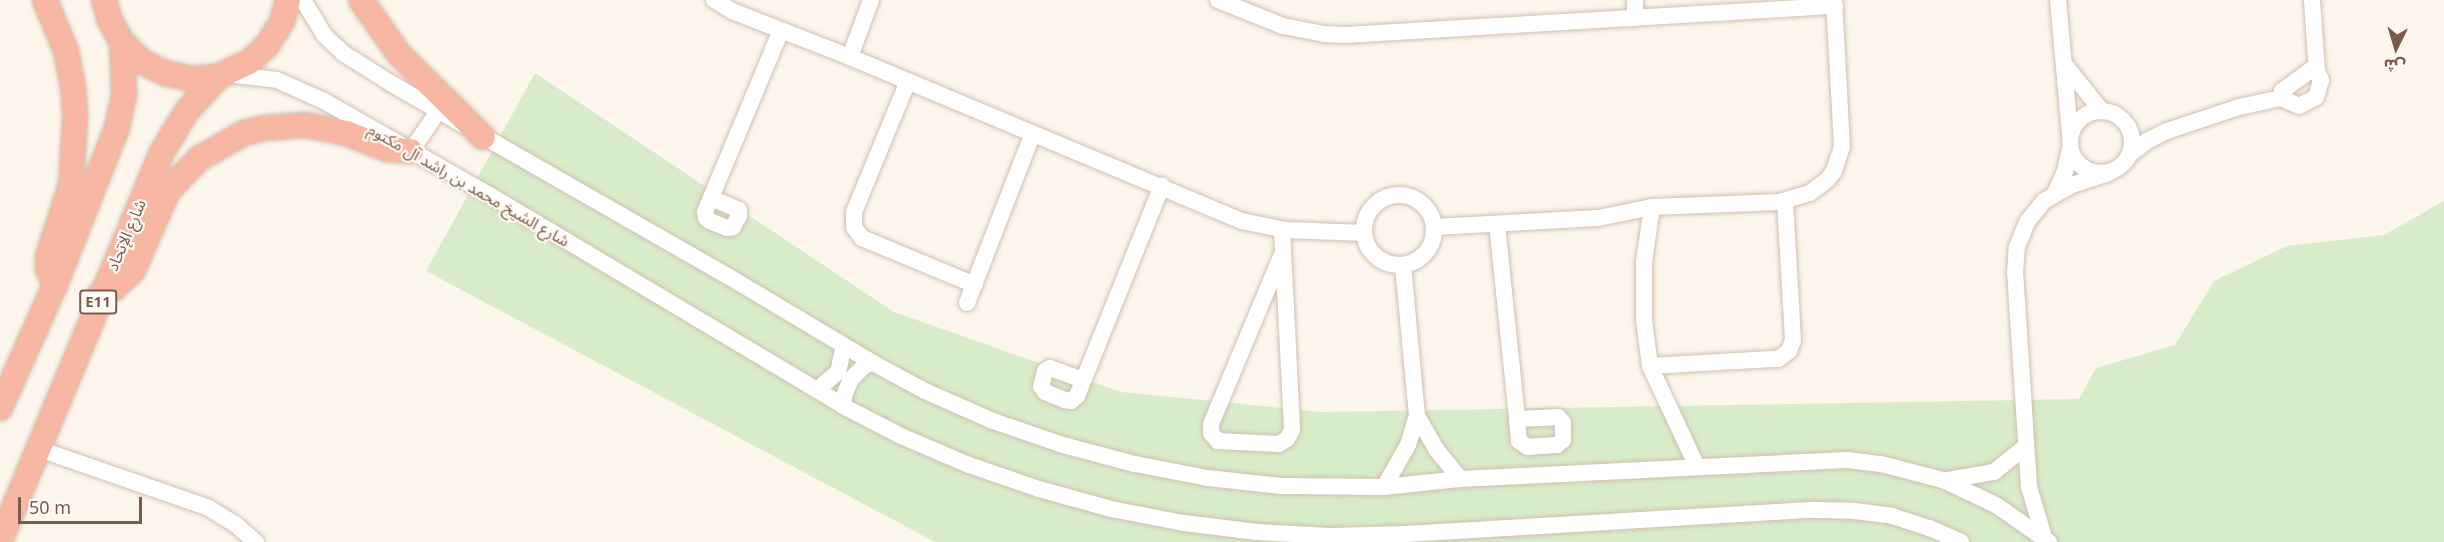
<!DOCTYPE html>
<meta charset="utf-8">
<style>
body{margin:0}
#map{position:relative;width:2444px;height:542px;overflow:hidden;background:#fdf6ec;font-family:"Noto Sans","Noto Sans Arabic",sans-serif}
div>[style]{position:absolute}
.green>*{inset:0;background:#d8ecc9}
.roads{filter:drop-shadow(0 0 2px #d1beb0) drop-shadow(0 0 2px #d1beb0)}
.minor>*{height:16px;margin:-8px;padding:0 8px;transform-origin:8px;border-radius:8px;background:#fff}
.minor>.ring{margin:-8px;padding:0;box-sizing:content-box;background:none;border:16px solid #fff;border-radius:50%}
.highway>*{height:24px;margin:-12px;padding:0 12px;transform-origin:12px;border-radius:12px;background:#f7b7a3}
span{translate:-50% -50%;white-space:nowrap;text-align:center;line-height:1.15;-webkit-text-stroke:4.5px #fffaf3;paint-order:stroke}
.shield-label span{padding:2px 4px;background:#fffaf3;border:2px solid;border-radius:4px;-webkit-text-stroke-width:0}
.shield-label{font-size:15px;color:#7a5c4d;font-weight:700}
.street-label{font-size:16px;color:#7a5c4d}
.north{position:absolute;left:2366px;top:18px;width:60px;height:60px;-webkit-text-stroke:4px #fffaf3;paint-order:stroke;rotate:185deg;font-size:16px;font-weight:700;line-height:24px;text-align:center;color:#7a5c4d}
.north::after{content:'';display:block;margin:auto;width:21px;height:27px;background:#7a5c4d;clip-path:polygon(50% 0,100% 100%,50% 72%,0 100%)}
.scale{position:absolute;left:18px;top:497px;width:124px;height:27px;box-sizing:border-box;border:3px solid #7a5c4d;border-top:0;padding-left:8px;font-size:18px;line-height:21px;white-space:nowrap;color:#7a5c4d;-webkit-text-stroke:4px #fffaf3;paint-order:stroke}
</style>
<div id="map">
<div class="green">
<div style="clip-path:polygon(535px 73px,894px 312px,1121px 392px,1321px 412px,2079px 399px,2096px 368px,2175px 345px,2214px 281px,2287px 246px,2384px 235px,2444px 201px,2444px 542px,935px 542px,426px 271px)"></div>
</div>
<div class="roads">
<div class="minor">
<div style="left:303px;top:0;width:42px;rotate:58.6deg"></div>
<div style="left:325px;top:36px;width:25px;rotate:43deg"></div>
<div style="left:343px;top:53px;width:58px;rotate:32.3deg"></div>
<div style="left:392px;top:84px;width:391px;rotate:29.8deg"></div>
<div style="left:731px;top:278px;width:165px;rotate:30.9deg"></div>
<div style="left:873px;top:363px;width:59px;rotate:28.3deg"></div>
<div style="left:925px;top:391px;width:74px;rotate:23.8deg"></div>
<div style="left:993px;top:421px;width:74px;rotate:18.9deg"></div>
<div style="left:1063px;top:445px;width:74px;rotate:14.8deg"></div>
<div style="left:1135px;top:464px;width:74px;rotate:10.9deg"></div>
<div style="left:1208px;top:478px;width:74px;rotate:6.2deg"></div>
<div style="left:1282px;top:486px;width:102px;rotate:0.6deg"></div>
<div style="left:1384px;top:487px;width:76px;rotate:-6deg"></div>
<div style="left:1460px;top:479px;width:387px;rotate:-2.8deg"></div>
<div style="left:1847px;top:460px;width:34px;rotate:7deg"></div>
<div style="left:1881px;top:464px;width:64px;rotate:14.5deg"></div>
<div style="left:1943px;top:480px;width:59px;rotate:25.3deg"></div>
<div style="left:1996px;top:505px;width:65px;rotate:34.9deg"></div>
<div style="left:714px;top:0;width:21px;rotate:31deg"></div>
<div style="left:732px;top:11px;width:127px;rotate:21.3deg"></div>
<div style="left:850px;top:57px;width:425px;rotate:22.7deg"></div>
<div style="left:1242px;top:221px;width:45px;rotate:11.6deg"></div>
<div style="left:1286px;top:230px;width:78px;rotate:2.2deg"></div>
<div style="left:1218px;top:0;width:70px;rotate:21.8deg"></div>
<div style="left:1283px;top:26px;width:42px;rotate:11deg"></div>
<div style="left:1324px;top:34px;width:21px;rotate:3deg"></div>
<div style="left:1345px;top:35px;width:491px;rotate:-3.4deg"></div>
<div style="left:1635px;top:0;width:18px;rotate:90deg"></div>
<div style="left:2058px;top:0;width:135px;rotate:84.9deg"></div>
<div style="left:2312px;top:0;width:71px;rotate:86deg"></div>
<div style="left:850px;top:57px;width:61px;rotate:-69.8deg"></div>
<div style="left:2065px;top:65px;width:58px;rotate:51.3deg"></div>
<div style="left:2312px;top:69px;width:5px;rotate:22deg"></div>
<div style="left:2317px;top:71px;width:10px;rotate:66deg"></div>
<div style="left:2321px;top:80px;width:18px;rotate:106deg"></div>
<div style="left:2316px;top:97px;width:19px;rotate:152deg"></div>
<div style="left:2299px;top:106px;width:20px;rotate:-156deg"></div>
<div style="left:2281px;top:98px;width:7px;rotate:-82deg"></div>
<div style="left:2282px;top:91px;width:37px;rotate:-36deg"></div>
<div style="left:227px;top:74px;width:50px;rotate:6.8deg"></div>
<div style="left:277px;top:80px;width:51px;rotate:24.1deg"></div>
<div style="left:324px;top:101px;width:189px;rotate:29.6deg"></div>
<div style="left:488px;top:194px;width:413px;rotate:30.8deg"></div>
<div style="left:843px;top:406px;width:65px;rotate:27.3deg"></div>
<div style="left:901px;top:436px;width:74px;rotate:23.1deg"></div>
<div style="left:969px;top:465px;width:74px;rotate:18.9deg"></div>
<div style="left:1039px;top:489px;width:75px;rotate:15.5deg"></div>
<div style="left:1111px;top:509px;width:74px;rotate:10.9deg"></div>
<div style="left:1184px;top:523px;width:74px;rotate:7deg"></div>
<div style="left:1257px;top:532px;width:74px;rotate:3.1deg"></div>
<div style="left:1331px;top:536px;width:74px;rotate:-1.5deg"></div>
<div style="left:1405px;top:534px;width:411px;rotate:-3.4deg"></div>
<div style="left:1815px;top:510px;width:39px;rotate:1deg"></div>
<div style="left:1854px;top:511px;width:38px;rotate:7deg"></div>
<div style="left:1892px;top:516px;width:40px;rotate:18deg"></div>
<div style="left:1930px;top:528px;width:34px;rotate:24deg"></div>
<div style="left:908px;top:81px;width:142px;rotate:112.4deg"></div>
<div style="left:854px;top:212px;width:15px;rotate:90deg"></div>
<div style="left:854px;top:227px;width:14px;rotate:54deg"></div>
<div style="left:862px;top:238px;width:122px;rotate:22.6deg"></div>
<div class="ring" style="left:2070px;top:111px;width:46px;height:46px"></div>
<div style="left:411px;top:151px;width:50px;rotate:-55.7deg"></div>
<div style="left:2129px;top:155px;width:23px;rotate:-38deg"></div>
<div style="left:2147px;top:141px;width:22px;rotate:-27deg"></div>
<div style="left:2167px;top:131px;width:76px;rotate:-18.4deg"></div>
<div style="left:2239px;top:107px;width:43px;rotate:-12.1deg"></div>
<div style="left:2055px;top:193px;width:23px;rotate:-65deg"></div>
<div style="left:2065px;top:172px;width:24px;rotate:-78deg"></div>
<div class="ring" style="left:1364px;top:195px;width:54px;height:54px"></div>
<div style="left:711px;top:198px;width:30px;rotate:23deg"></div>
<div style="left:739px;top:210px;width:6px;rotate:90deg"></div>
<div style="left:739px;top:216px;width:13px;rotate:119deg"></div>
<div style="left:733px;top:227px;width:6px;rotate:171deg"></div>
<div style="left:727px;top:228px;width:18px;rotate:-158deg"></div>
<div style="left:710px;top:221px;width:5px;rotate:-143deg"></div>
<div style="left:706px;top:218px;width:6px;rotate:-99deg"></div>
<div style="left:705px;top:212px;width:197px;rotate:-67.3deg"></div>
<div style="left:1652px;top:207px;width:56px;rotate:98.3deg"></div>
<div style="left:1644px;top:262px;width:58px;rotate:90deg"></div>
<div style="left:1644px;top:320px;width:46px;rotate:82.6deg"></div>
<div style="left:1650px;top:366px;width:122px;rotate:-3.3deg"></div>
<div style="left:1772px;top:359px;width:6px"></div>
<div style="left:1778px;top:359px;width:14px;rotate:-36deg"></div>
<div style="left:1789px;top:351px;width:12px;rotate:-70deg"></div>
<div style="left:1793px;top:340px;width:139px;rotate:-93.3deg"></div>
<div style="left:1497px;top:224px;width:196px;rotate:84.1deg"></div>
<div style="left:1517px;top:419px;width:22px;rotate:85deg"></div>
<div style="left:1519px;top:441px;width:11px;rotate:34deg"></div>
<div style="left:1528px;top:447px;width:29px;rotate:-4deg"></div>
<div style="left:1557px;top:445px;width:8px;rotate:-40deg"></div>
<div style="left:1563px;top:440px;width:17px;rotate:-90deg"></div>
<div style="left:1563px;top:423px;width:8px;rotate:-130deg"></div>
<div style="left:1558px;top:417px;width:41px;rotate:177.2deg"></div>
<div style="left:1435px;top:227px;width:163px;rotate:-3.2deg"></div>
<div style="left:1598px;top:218px;width:55px;rotate:-11.5deg"></div>
<div style="left:1652px;top:207px;width:128px;rotate:-2.2deg"></div>
<div style="left:1780px;top:202px;width:31px;rotate:-17deg"></div>
<div style="left:1810px;top:193px;width:21px;rotate:-37deg"></div>
<div style="left:1827px;top:180px;width:11px;rotate:-52deg"></div>
<div style="left:1834px;top:171px;width:25px;rotate:-72deg"></div>
<div style="left:1842px;top:147px;width:147px;rotate:-93.1deg"></div>
<div style="left:1282px;top:230px;width:200px;rotate:87.1deg"></div>
<div style="left:1292px;top:430px;width:10px;rotate:119deg"></div>
<div style="left:1287px;top:439px;width:9px;rotate:148deg"></div>
<div style="left:1279px;top:444px;width:61px;rotate:-177.2deg"></div>
<div style="left:1218px;top:441px;width:11px;rotate:-131deg"></div>
<div style="left:1211px;top:433px;width:9px;rotate:-90deg"></div>
<div style="left:1211px;top:424px;width:186px;rotate:-67.3deg"></div>
<div style="left:967px;top:303px;width:182px;rotate:-68.8deg"></div>
<div style="left:1650px;top:366px;width:111px;rotate:65deg"></div>
<div style="left:1083px;top:380px;width:35px;rotate:-160deg"></div>
<div style="left:1050px;top:368px;width:6px;rotate:149deg"></div>
<div style="left:1045px;top:371px;width:16px;rotate:105deg"></div>
<div style="left:1041px;top:386px;width:7px;rotate:56deg"></div>
<div style="left:1045px;top:392px;width:22px;rotate:22deg"></div>
<div style="left:1065px;top:400px;width:6px;rotate:9deg"></div>
<div style="left:1071px;top:401px;width:8px;rotate:-40deg"></div>
<div style="left:1077px;top:396px;width:227px;rotate:-68deg"></div>
<div style="left:817px;top:390px;width:28px;rotate:-41deg"></div>
<div style="left:838px;top:372px;width:27px;rotate:-77deg"></div>
<div style="left:843px;top:406px;width:10px;rotate:-84deg"></div>
<div style="left:844px;top:396px;width:18px;rotate:-68deg"></div>
<div style="left:851px;top:379px;width:18px;rotate:-45deg"></div>
<div style="left:864px;top:366px;width:9px;rotate:-18deg"></div>
<div style="left:1417px;top:416px;width:38px;rotate:60deg"></div>
<div style="left:1436px;top:449px;width:38px;rotate:51deg"></div>
<div style="left:39px;top:449px;width:180px;rotate:19.1deg"></div>
<div style="left:209px;top:508px;width:31px;rotate:32deg"></div>
<div style="left:235px;top:524px;width:28px;rotate:41deg"></div>
<div style="left:1948px;top:480px;width:47px;rotate:-9.9deg"></div>
<div style="left:1994px;top:472px;width:41px;rotate:-39.1deg"></div>
<div style="left:1384px;top:487px;width:48px;rotate:-60.3deg"></div>
<div style="left:1408px;top:445px;width:30px;rotate:-73deg"></div>
<div style="left:1417px;top:416px;width:151px;rotate:-95.3deg"></div>
<div style="left:2044px;top:537px;width:52px;rotate:-106.7deg"></div>
<div style="left:2029px;top:487px;width:214px;rotate:-93.7deg"></div>
<div style="left:2015px;top:273px;width:26px;rotate:-86deg"></div>
<div style="left:2017px;top:247px;width:27px;rotate:-68deg"></div>
<div style="left:2027px;top:222px;width:27px;rotate:-51deg"></div>
<div style="left:2044px;top:201px;width:32px;rotate:-30deg"></div>
<div style="left:2072px;top:185px;width:38px;rotate:-18deg"></div>
</div>
<div class="highway">
<div style="left:45px;top:0;width:55px;rotate:67.6deg"></div>
<div style="left:66px;top:51px;width:36px;rotate:79deg"></div>
<div style="left:73px;top:86px;width:32px;rotate:86deg"></div>
<div style="left:75px;top:118px;width:67px;rotate:93.4deg"></div>
<div style="left:71px;top:185px;width:75px;rotate:107.9deg"></div>
<div style="left:48px;top:256px;width:14px;rotate:90deg"></div>
<div style="left:48px;top:270px;width:17px;rotate:65deg"></div>
<div style="left:104px;top:0;width:22px;rotate:74deg"></div>
<div style="left:110px;top:21px;width:24px;rotate:60deg"></div>
<div style="left:122px;top:42px;width:27px;rotate:45deg"></div>
<div style="left:141px;top:61px;width:27px;rotate:27deg"></div>
<div style="left:165px;top:73px;width:28px;rotate:13deg"></div>
<div style="left:192px;top:79px;width:27px;rotate:-6deg"></div>
<div style="left:219px;top:76px;width:33px;rotate:-25deg"></div>
<div style="left:249px;top:62px;width:26px;rotate:-43deg"></div>
<div style="left:268px;top:44px;width:26px;rotate:-58deg"></div>
<div style="left:282px;top:22px;width:23px;rotate:-75deg"></div>
<div style="left:361px;top:0;width:66px;rotate:54.9deg"></div>
<div style="left:399px;top:54px;width:118px;rotate:44.7deg"></div>
<div style="left:101px;top:293px;width:14px;rotate:-21deg"></div>
<div style="left:114px;top:288px;width:26px;rotate:-43deg"></div>
<div style="left:133px;top:270px;width:86px;rotate:-66.1deg"></div>
<div style="left:168px;top:191px;width:16px;rotate:-47deg"></div>
<div style="left:179px;top:179px;width:30px;rotate:-45deg"></div>
<div style="left:200px;top:158px;width:51px;rotate:-29.6deg"></div>
<div style="left:244px;top:133px;width:21px;rotate:-14deg"></div>
<div style="left:264px;top:128px;width:41px;rotate:-4.2deg"></div>
<div style="left:305px;top:125px;width:42px;rotate:11deg"></div>
<div style="left:346px;top:133px;width:44px;rotate:21.3deg"></div>
<div style="left:387px;top:149px;width:24px;rotate:5deg"></div>
<div style="left:0;top:408px;width:135px;rotate:-65.9deg"></div>
<div style="left:55px;top:285px;width:169px;rotate:-68.5deg"></div>
<div style="left:117px;top:128px;width:35px;rotate:-78deg"></div>
<div style="left:124px;top:94px;width:52px;rotate:-92.2deg"></div>
<div style="left:0;top:541px;width:421px;rotate:-67.4deg"></div>
<div style="left:162px;top:152px;width:48px;rotate:-58.6deg"></div>
<div style="left:187px;top:111px;width:47px;rotate:-47.6deg"></div>
</div>
</div>
<div class="shield-label">
<span style="left:98px;top:302px">E11</span>
</div>
<div class="street-label">
<span style="left:469px;top:185px;rotate:30deg">شارع الشيخ محمد بن راشد آل مكتوم</span>
<span style="left:126px;top:235px;rotate:-67deg">شارع الإتحاد</span>
</div>
<div class="north">ش</div>
<div class="scale">50 m</div>
</div>
